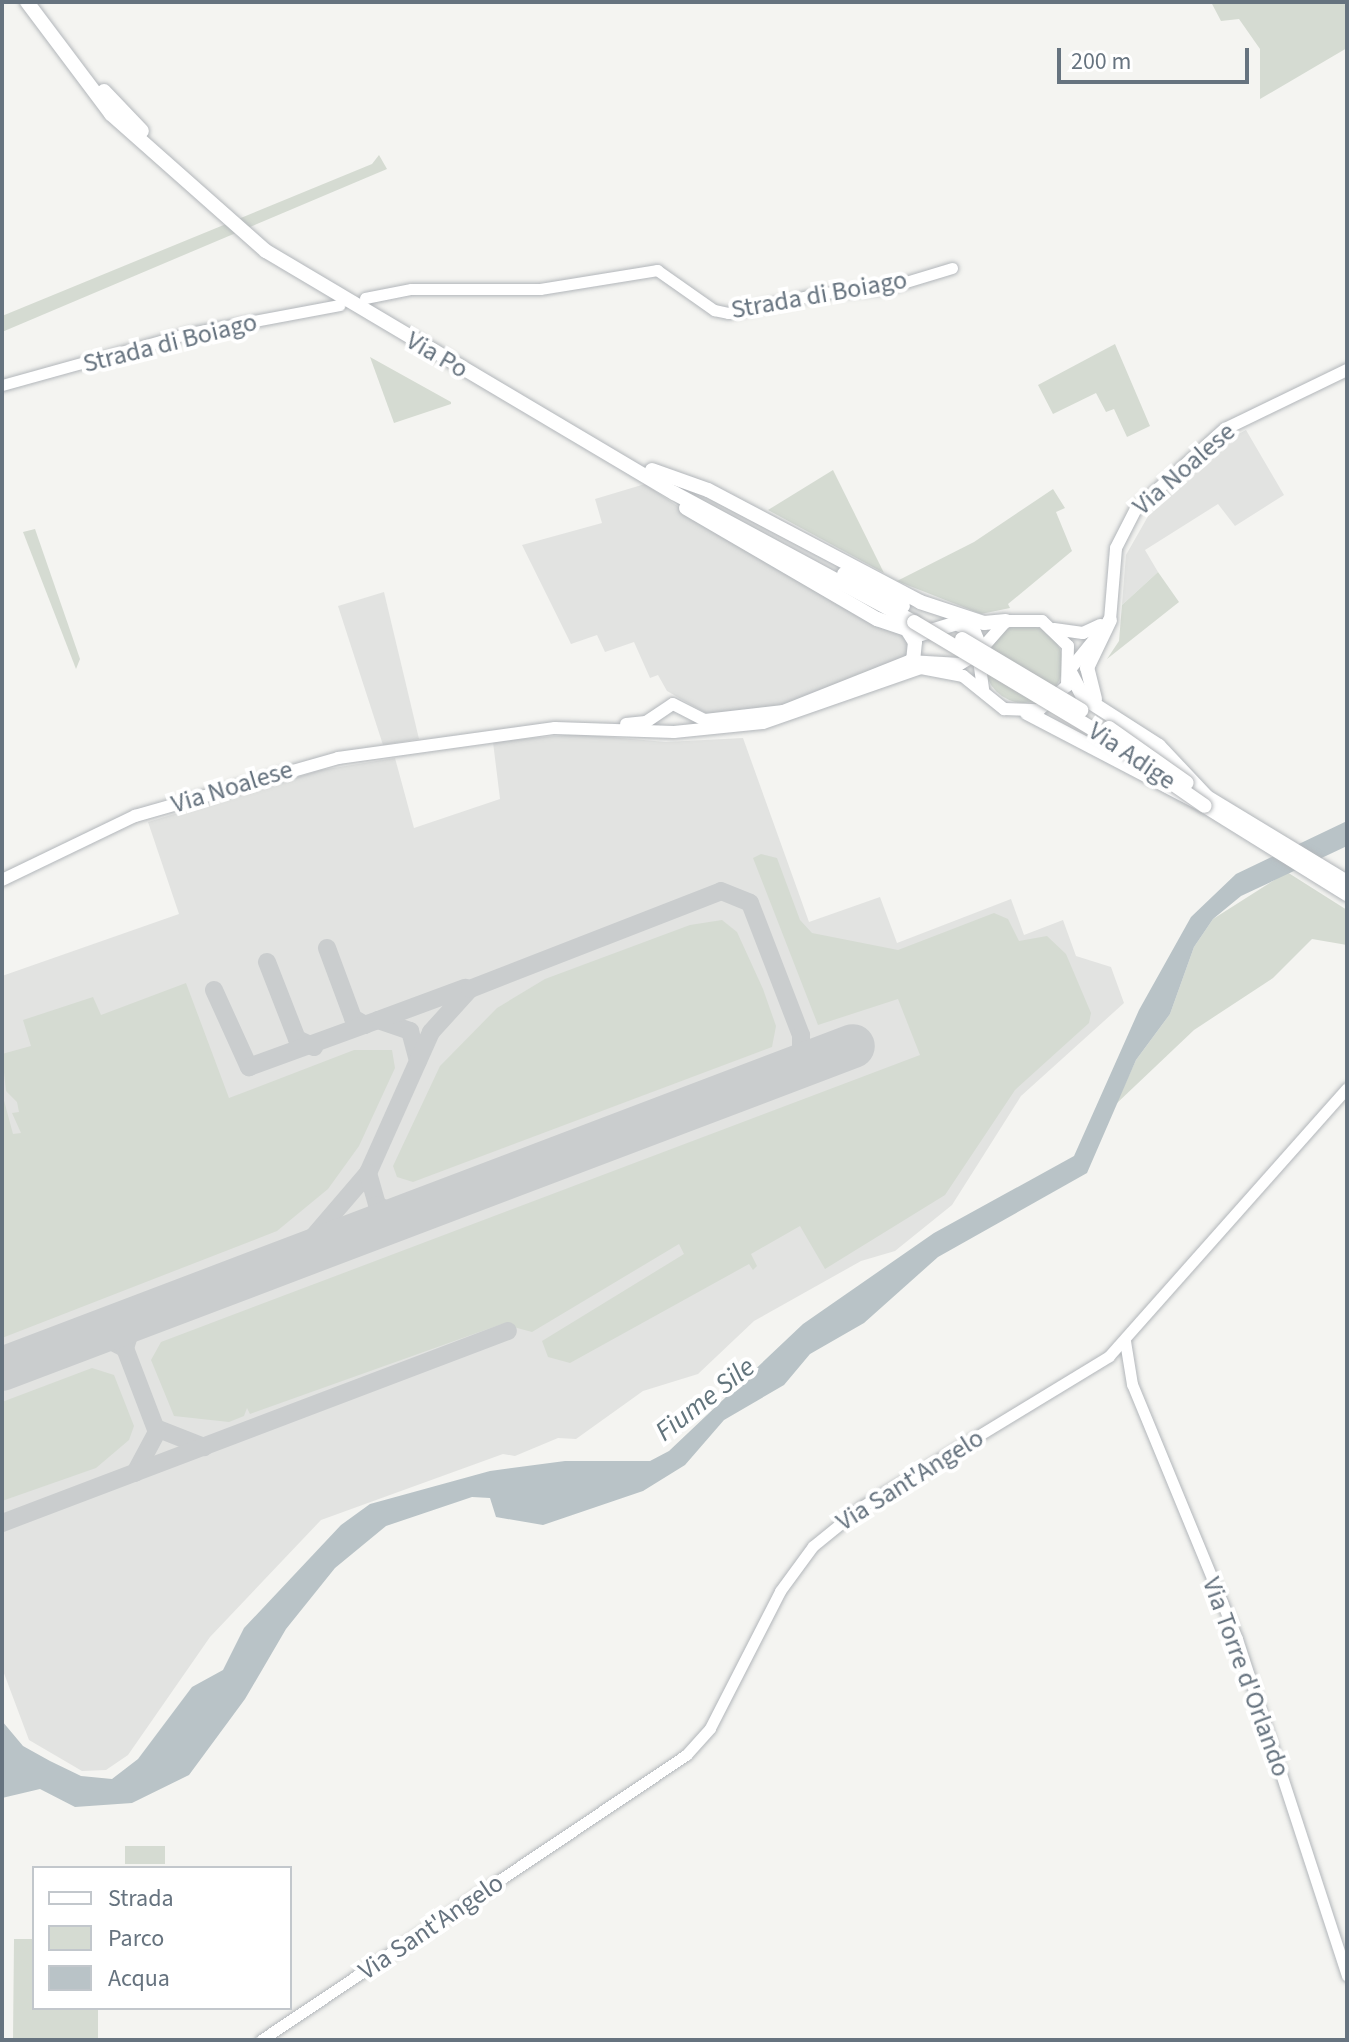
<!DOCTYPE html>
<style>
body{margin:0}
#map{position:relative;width:1349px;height:2042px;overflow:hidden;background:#f4f4f1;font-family:"Source Sans 3",sans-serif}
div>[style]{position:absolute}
.built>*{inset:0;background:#e2e3e1}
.green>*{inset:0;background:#d5dbd2;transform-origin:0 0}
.round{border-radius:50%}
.water>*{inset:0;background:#b9c3c7}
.taxiway>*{height:18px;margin:-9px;padding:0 9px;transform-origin:9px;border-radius:9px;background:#cacdce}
.runway>*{height:44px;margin:-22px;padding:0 22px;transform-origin:22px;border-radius:22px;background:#cacdce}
.roads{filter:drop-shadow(0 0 2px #b2b6ba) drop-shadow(0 0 2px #b2b6ba)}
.secondary>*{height:11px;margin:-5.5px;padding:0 5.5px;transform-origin:5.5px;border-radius:5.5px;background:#fff}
.primary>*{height:12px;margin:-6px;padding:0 6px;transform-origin:6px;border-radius:6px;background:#fff}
.highway>*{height:14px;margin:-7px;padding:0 7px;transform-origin:7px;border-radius:7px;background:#fff}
.bridges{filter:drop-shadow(0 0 2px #b2b5b8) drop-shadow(0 0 2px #b2b5b8)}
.highway-bridge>*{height:14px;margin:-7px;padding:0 7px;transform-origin:7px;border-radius:7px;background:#fff}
span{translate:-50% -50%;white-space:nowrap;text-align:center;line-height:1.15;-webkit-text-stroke:8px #fff;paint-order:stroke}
.street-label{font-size:26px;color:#66737f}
.water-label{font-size:28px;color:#62747c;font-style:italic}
.frame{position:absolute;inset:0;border:4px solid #66737f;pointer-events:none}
.legend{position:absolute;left:32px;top:1866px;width:260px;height:144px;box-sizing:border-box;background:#fff;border:2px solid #c2c7cc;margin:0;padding:10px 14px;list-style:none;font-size:24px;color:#66737f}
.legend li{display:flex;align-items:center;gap:16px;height:40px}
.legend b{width:40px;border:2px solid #c2c7cc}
.scale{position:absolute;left:1057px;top:48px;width:192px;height:36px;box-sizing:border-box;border:4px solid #66737f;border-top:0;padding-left:10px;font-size:24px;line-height:28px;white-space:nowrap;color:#66737f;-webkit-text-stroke:6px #fff;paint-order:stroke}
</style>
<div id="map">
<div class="built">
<div style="clip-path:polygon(1246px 430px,1284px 495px,1235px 526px,1218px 504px,1145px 550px,1158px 572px,1122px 605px,1126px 555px,1155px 504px,1216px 446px)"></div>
<div style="clip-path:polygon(645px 484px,721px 536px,910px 636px,907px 656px,787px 704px,709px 715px,667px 691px,658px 675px,650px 678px,634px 642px,605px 652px,597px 635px,571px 644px,522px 545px,602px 523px,595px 499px)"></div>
<div style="clip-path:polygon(384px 592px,419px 739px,383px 745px,338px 606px)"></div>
<div style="clip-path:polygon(576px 734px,666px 742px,743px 738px,809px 922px,880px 897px,897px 943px,1011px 899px,1024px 935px,1063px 920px,1076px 956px,1111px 967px,1124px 1003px,1021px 1096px,952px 1205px,895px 1251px,861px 1261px,754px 1321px,698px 1374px,643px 1391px,576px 1439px,558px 1438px,515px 1456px,503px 1454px,321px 1520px,210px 1637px,128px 1755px,106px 1770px,82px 1771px,29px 1740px,2px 1668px,2px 976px,179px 914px,148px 822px,321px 770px,395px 758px,414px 828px,500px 799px,493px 742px)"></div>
</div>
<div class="green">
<div style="clip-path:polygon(1211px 2px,1347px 2px,1347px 48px,1260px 99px,1260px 49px,1239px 19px,1221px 21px)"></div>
<div style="clip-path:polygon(379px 155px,387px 169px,2px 332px,2px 316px,372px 164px)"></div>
<div style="clip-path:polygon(1115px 344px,1150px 426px,1127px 437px,1114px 409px,1106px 412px,1096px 393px,1053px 414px,1038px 385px)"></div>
<div style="clip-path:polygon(370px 357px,451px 402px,451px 404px,394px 423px)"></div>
<div style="clip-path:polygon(833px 470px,884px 573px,768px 510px)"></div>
<div style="clip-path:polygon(1053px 489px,1065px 508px,1056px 512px,1072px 551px,1008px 604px,1010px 608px,981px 614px,897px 581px,974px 542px)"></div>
<div style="clip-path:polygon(35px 529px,80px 659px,76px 669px,23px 532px)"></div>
<div style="clip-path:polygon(1158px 572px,1179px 602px,1107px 659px,1119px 641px,1122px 605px)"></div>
<div class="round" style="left:985px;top:625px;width:78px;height:78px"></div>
<div style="clip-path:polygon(761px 854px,777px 858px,800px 920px,812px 933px,898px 950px,994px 913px,1008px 919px,1019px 941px,1047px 936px,1066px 954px,1091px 1013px,1089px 1023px,1015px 1090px,945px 1195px,825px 1269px,800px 1226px,751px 1254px,757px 1266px,753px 1270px,749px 1264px,570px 1363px,548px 1357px,542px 1341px,684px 1254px,679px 1244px,532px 1332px,502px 1324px,250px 1414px,247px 1408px,244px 1416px,229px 1422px,174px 1416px,151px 1360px,161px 1342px,920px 1055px,898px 999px,818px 1025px,753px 858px)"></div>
<div style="clip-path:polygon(1287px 872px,1347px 910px,1347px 945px,1312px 939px,1273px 978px,1194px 1030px,1116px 1104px,1136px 1060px,1170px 1014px,1194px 947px,1213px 919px)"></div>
<div style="clip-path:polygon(722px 920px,737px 932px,763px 989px,776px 1026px,772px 1047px,413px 1182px,397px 1177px,393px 1166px,440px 1066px,497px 1008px,545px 979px,690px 925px)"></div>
<div style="clip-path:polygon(186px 983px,229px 1098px,354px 1050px,392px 1050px,395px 1068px,359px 1146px,328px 1189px,277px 1231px,2px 1338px,2px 1093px,13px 1134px,21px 1133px,12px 1113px,19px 1112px,17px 1102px,6px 1091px,2px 1054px,31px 1046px,23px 1020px,93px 997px,101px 1015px)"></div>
<div style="clip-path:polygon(92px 1368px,114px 1375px,134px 1426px,129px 1440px,96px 1468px,2px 1501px,2px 1402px)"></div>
<div style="left:125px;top:1846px;width:40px;height:18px"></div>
<div style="clip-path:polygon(14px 1939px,34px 1939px,34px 2008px,98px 2008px,98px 2040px,13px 2040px)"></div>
</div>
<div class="water">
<div style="clip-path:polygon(1347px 821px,1347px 846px,1241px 896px,1213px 919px,1194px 947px,1170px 1014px,1136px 1060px,1087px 1173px,938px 1257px,864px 1323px,810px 1354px,784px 1385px,724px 1420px,685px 1465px,643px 1491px,543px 1525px,496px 1517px,490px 1498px,472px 1497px,386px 1526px,335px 1568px,286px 1629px,245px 1699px,189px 1775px,132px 1803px,75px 1807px,40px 1789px,2px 1798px,2px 1721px,23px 1746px,50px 1761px,81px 1776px,112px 1779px,138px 1759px,192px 1687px,223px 1670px,244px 1628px,341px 1525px,370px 1504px,490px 1471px,565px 1461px,650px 1461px,669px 1451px,803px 1324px,934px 1233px,1074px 1156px,1139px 1010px,1191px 917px,1236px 874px)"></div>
</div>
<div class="taxiway">
<div style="left:327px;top:948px;width:75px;rotate:69.6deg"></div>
<div style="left:353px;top:1018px;width:14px;rotate:30deg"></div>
<div style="left:267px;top:962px;width:83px;rotate:68.7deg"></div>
<div style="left:297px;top:1039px;width:19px;rotate:25deg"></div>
<div style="left:214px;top:990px;width:85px;rotate:65.6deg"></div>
<div style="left:249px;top:1067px;width:137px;rotate:-20deg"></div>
<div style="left:378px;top:1020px;width:34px;rotate:19deg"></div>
<div style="left:410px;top:1031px;width:31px;rotate:75deg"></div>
<div style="left:381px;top:1019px;width:90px;rotate:-20.3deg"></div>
<div style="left:368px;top:1173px;width:154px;rotate:-65.9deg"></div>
<div style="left:431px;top:1032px;width:58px;rotate:-47.8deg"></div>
<div style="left:470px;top:989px;width:269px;rotate:-21.3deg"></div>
<div style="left:721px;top:891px;width:31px;rotate:22deg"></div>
<div style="left:750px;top:903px;width:142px;rotate:68.9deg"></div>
<div style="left:801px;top:1035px;width:20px;rotate:90deg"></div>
<div style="left:801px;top:1055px;width:31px;rotate:142deg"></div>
<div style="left:258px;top:1271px;width:56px;rotate:-28.9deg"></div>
<div style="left:307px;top:1244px;width:94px;rotate:-49.3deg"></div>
<div style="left:368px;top:1173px;width:33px;rotate:74deg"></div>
<div style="left:377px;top:1205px;width:15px;rotate:28deg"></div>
<div style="left:390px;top:1212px;width:24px;rotate:2deg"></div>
<div style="left:95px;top:1333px;width:34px;rotate:27deg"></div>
<div style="left:156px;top:1428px;width:52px;rotate:21.6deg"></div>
<div style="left:135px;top:1473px;width:47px;rotate:-61.8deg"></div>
<div style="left:157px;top:1432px;width:90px;rotate:-110.9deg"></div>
<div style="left:125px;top:1348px;width:32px;rotate:-72deg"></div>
<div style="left:2px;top:1523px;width:541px;rotate:-20.78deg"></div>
</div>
<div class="runway">
<div style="left:2px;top:1369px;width:910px;rotate:-20.78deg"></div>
</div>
<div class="roads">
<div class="secondary">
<div style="left:365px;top:298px;width:47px;rotate:-11.1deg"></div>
<div style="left:411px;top:289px;width:129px"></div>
<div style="left:540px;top:289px;width:119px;rotate:-9.2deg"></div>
<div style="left:657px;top:270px;width:70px;rotate:35.1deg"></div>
<div style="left:714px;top:310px;width:14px;rotate:12deg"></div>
<div style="left:728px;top:313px;width:96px;rotate:-12deg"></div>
<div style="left:822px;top:293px;width:64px;rotate:-4.5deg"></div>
<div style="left:886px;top:288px;width:69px;rotate:-16.9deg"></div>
<div style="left:2px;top:385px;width:195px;rotate:-15.5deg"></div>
<div style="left:190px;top:333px;width:152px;rotate:-10.6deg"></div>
<div style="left:1125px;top:1341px;width:44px;rotate:80.8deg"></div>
<div style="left:1132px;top:1384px;width:276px;rotate:67.6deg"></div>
<div style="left:1237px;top:1639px;width:354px;rotate:71.9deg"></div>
<div style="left:261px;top:2040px;width:512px;rotate:-33.85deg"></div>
<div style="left:686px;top:1755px;width:36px;rotate:-48deg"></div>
<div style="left:710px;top:1728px;width:154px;rotate:-62.9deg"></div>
<div style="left:780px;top:1591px;width:56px;rotate:-53.7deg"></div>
<div style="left:813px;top:1546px;width:62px;rotate:-39.1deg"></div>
<div style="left:861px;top:1507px;width:290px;rotate:-31.3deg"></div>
<div style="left:1109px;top:1356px;width:358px;rotate:-48.4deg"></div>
</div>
<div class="primary">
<div style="left:1054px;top:629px;width:29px;rotate:8deg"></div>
<div style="left:1083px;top:633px;width:19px;rotate:-25deg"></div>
<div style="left:1072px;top:667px;width:60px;rotate:-51deg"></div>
<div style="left:1110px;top:620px;width:72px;rotate:-85.2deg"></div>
<div style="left:1116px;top:548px;width:44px;rotate:-62.9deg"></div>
<div style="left:1136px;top:509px;width:120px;rotate:-42deg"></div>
<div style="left:1225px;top:429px;width:136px;rotate:-25.8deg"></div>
<div style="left:626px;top:724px;width:20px;rotate:-6deg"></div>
<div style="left:646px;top:722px;width:32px;rotate:-34deg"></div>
<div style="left:673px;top:704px;width:36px;rotate:27deg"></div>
<div style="left:705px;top:720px;width:79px;rotate:-6.6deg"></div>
<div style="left:783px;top:711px;width:136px;rotate:-21.6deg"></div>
<div style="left:909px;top:661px;width:51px;rotate:3.4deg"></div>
<div style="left:960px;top:664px;width:21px;rotate:-31deg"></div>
<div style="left:2px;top:880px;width:148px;rotate:-25.7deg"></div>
<div style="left:135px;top:816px;width:211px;rotate:-15.9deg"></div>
<div style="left:338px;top:758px;width:219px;rotate:-7.9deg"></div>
<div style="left:555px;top:728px;width:119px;rotate:1.9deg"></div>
<div style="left:674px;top:732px;width:89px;rotate:-5.8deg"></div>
<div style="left:763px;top:723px;width:167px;rotate:-19.2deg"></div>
<div style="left:921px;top:668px;width:43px;rotate:10.8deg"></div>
<div style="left:963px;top:676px;width:53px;rotate:38.8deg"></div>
<div style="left:1004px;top:709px;width:35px;rotate:2deg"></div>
<div style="left:1039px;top:710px;width:37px;rotate:-41deg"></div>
<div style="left:1067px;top:686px;width:40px;rotate:-88.6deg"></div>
<div style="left:1068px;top:646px;width:36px;rotate:-136deg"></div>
<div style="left:1042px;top:621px;width:36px;rotate:180deg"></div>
<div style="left:1006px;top:621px;width:43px;rotate:131.2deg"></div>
<div style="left:978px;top:653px;width:37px;rotate:82deg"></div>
</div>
<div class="highway">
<div style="left:27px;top:2px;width:140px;rotate:53.1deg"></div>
<div style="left:111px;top:114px;width:207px;rotate:41.5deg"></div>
<div style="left:266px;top:251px;width:474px;rotate:30.7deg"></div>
<div style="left:674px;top:493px;width:272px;rotate:28.3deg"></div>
<div style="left:104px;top:91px;width:55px;rotate:46.5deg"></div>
<div style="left:652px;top:470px;width:59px;rotate:19.7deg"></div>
<div style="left:708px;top:490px;width:240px;rotate:27.8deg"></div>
<div style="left:920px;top:602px;width:67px;rotate:18.2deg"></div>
<div style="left:984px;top:623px;width:22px;rotate:-5deg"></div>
<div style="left:686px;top:508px;width:221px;rotate:30.2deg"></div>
<div style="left:877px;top:619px;width:46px;rotate:18.8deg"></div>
<div style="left:921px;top:634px;width:37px;rotate:-17deg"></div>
<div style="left:956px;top:623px;width:20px;rotate:27deg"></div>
<div style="left:974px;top:632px;width:16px;rotate:68deg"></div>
<div style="left:844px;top:574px;width:67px;rotate:28.5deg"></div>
<div style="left:908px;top:631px;width:13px;rotate:58deg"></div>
<div style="left:915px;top:642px;width:18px;rotate:96deg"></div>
<div style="left:1071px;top:674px;width:27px;rotate:62deg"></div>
<div style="left:1084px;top:698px;width:89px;rotate:32.6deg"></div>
<div style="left:1159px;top:746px;width:70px;rotate:46.7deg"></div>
<div style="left:1207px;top:797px;width:164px;rotate:31.3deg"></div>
<div style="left:1095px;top:699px;width:32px;rotate:-104deg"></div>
<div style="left:1087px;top:668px;width:53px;rotate:-64.4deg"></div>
<div style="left:1027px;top:713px;width:201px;rotate:27.6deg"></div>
<div style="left:1205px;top:806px;width:167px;rotate:31.8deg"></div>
</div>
</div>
<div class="bridges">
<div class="highway-bridge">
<div style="left:914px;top:622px;width:218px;rotate:30.9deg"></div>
<div style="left:1101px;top:734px;width:126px;rotate:34.7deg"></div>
<div style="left:962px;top:639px;width:139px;rotate:30.8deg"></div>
<div style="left:1109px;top:728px;width:95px;rotate:35.2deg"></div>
</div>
</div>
<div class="street-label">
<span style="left:819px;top:295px;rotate:-10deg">Strada di Boiago</span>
<span style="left:170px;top:343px;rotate:-14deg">Strada di Boiago</span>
<span style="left:437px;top:355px;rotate:30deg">Via Po</span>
<span style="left:1184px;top:469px;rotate:-41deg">Via Noalese</span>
<span style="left:1132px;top:756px;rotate:34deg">Via Adige</span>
<span style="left:232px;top:787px;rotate:-17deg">Via Noalese</span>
<span style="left:910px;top:1480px;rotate:-32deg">Via Sant'Angelo</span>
<span style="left:1246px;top:1677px;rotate:70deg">Via Torre d'Orlando</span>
<span style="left:431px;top:1927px;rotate:-34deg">Via Sant'Angelo</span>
</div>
<div class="water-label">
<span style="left:705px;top:1399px;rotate:-38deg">Fiume Sile</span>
</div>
<div class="frame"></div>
<ul class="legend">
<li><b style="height:10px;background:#fff"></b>Strada</li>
<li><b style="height:22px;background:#d5dbd2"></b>Parco</li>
<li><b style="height:22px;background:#b9c3c7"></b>Acqua</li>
</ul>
<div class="scale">200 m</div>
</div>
